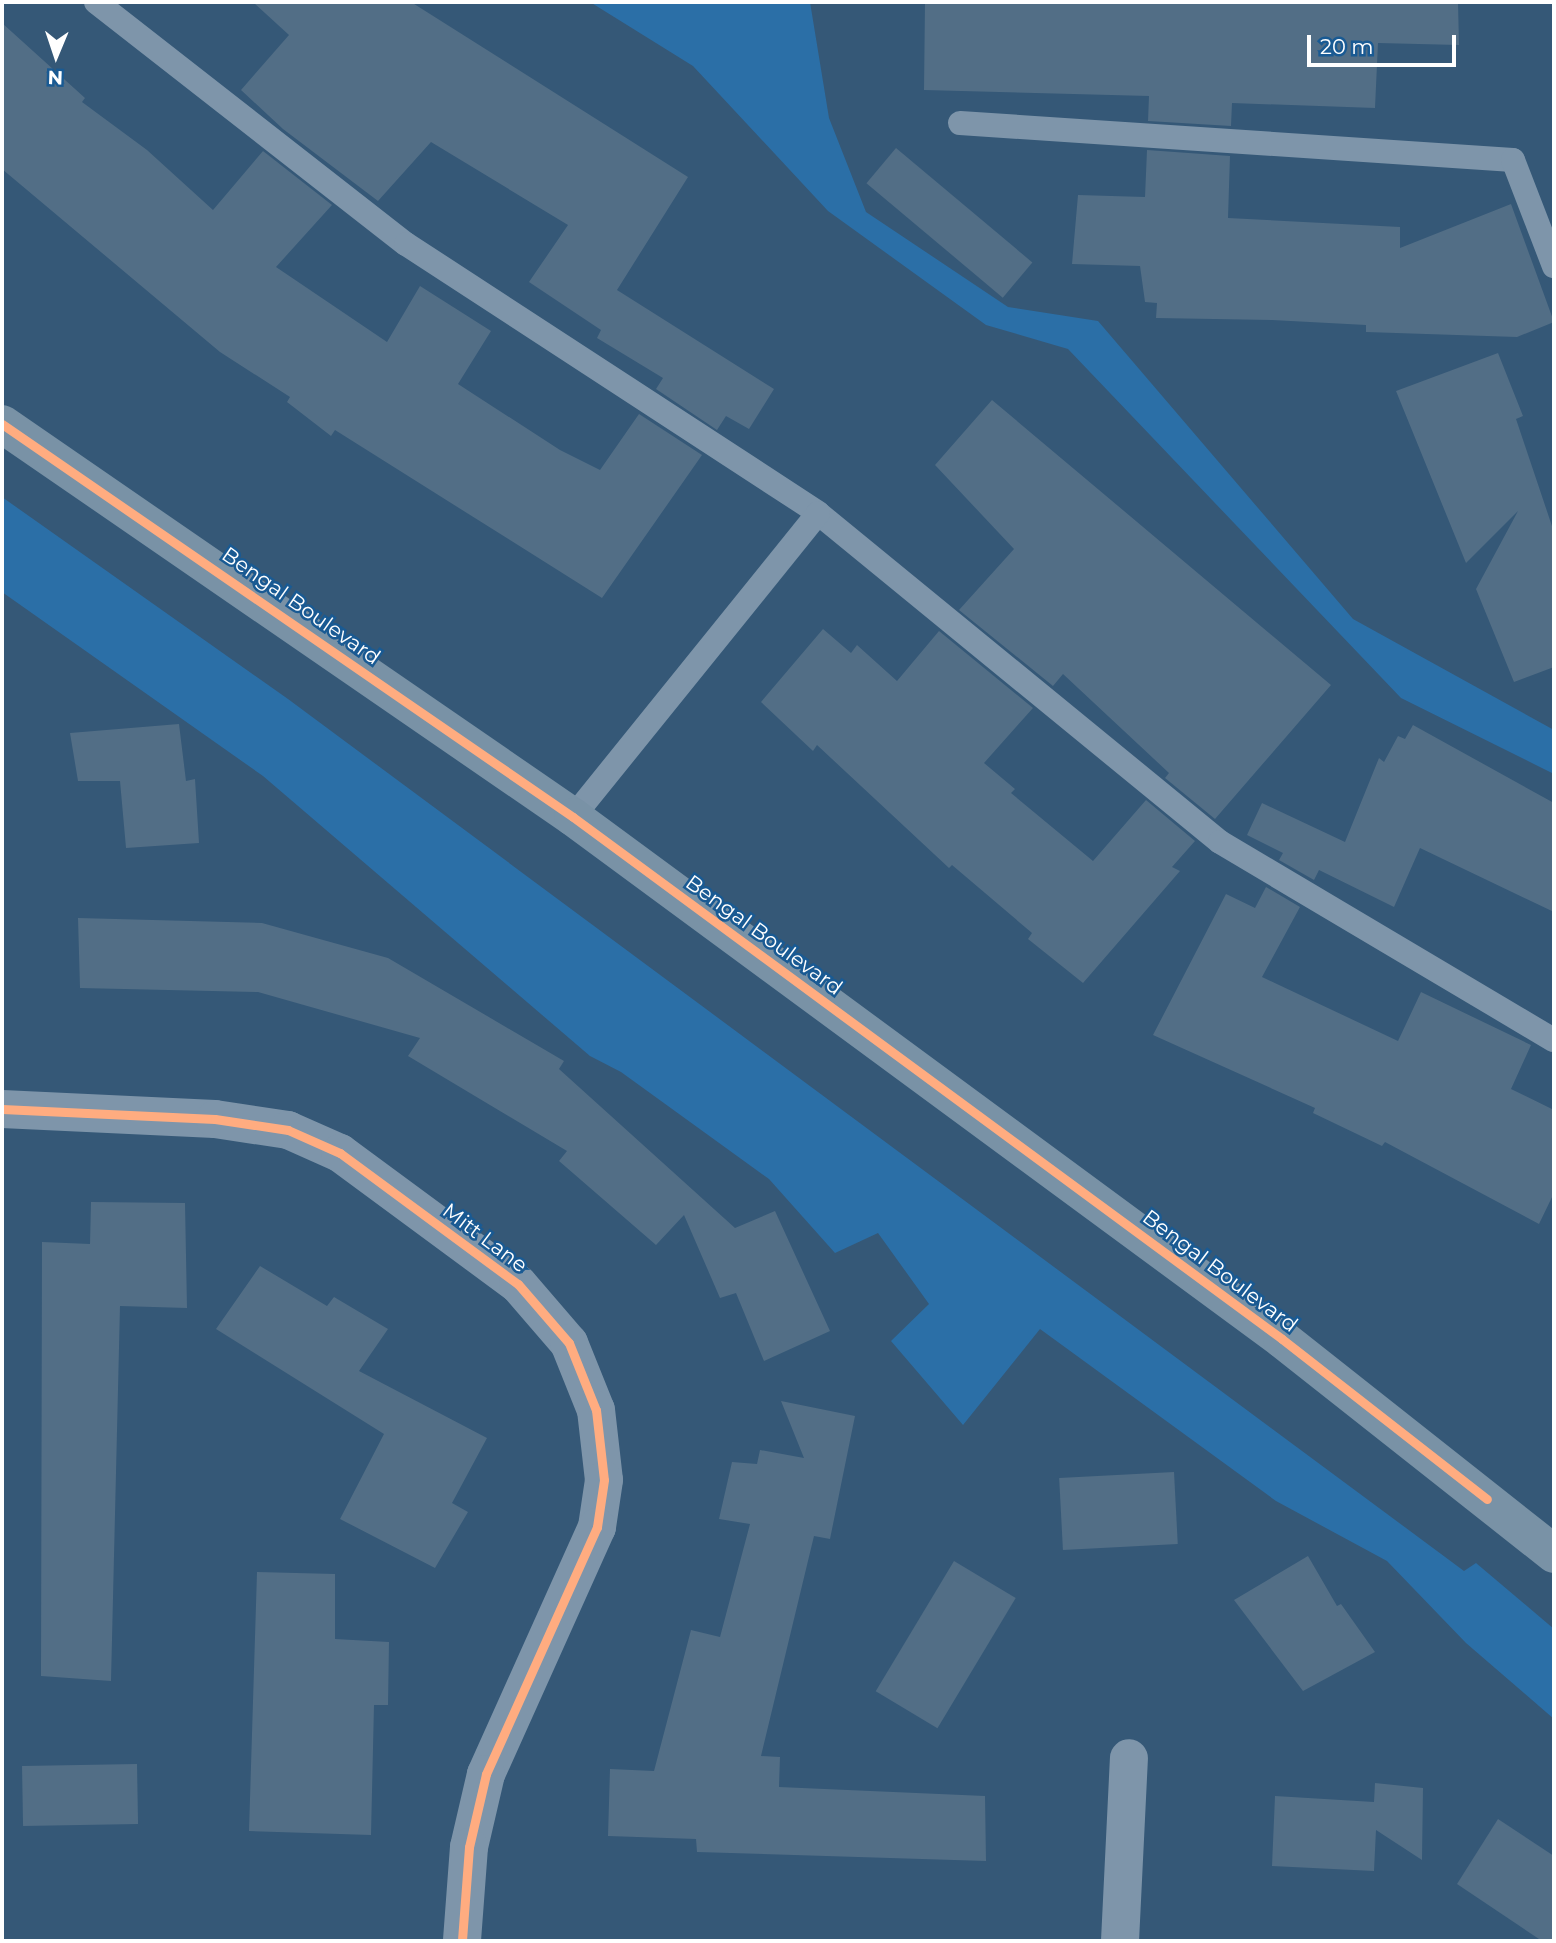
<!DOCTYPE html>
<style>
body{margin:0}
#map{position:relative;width:1556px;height:1943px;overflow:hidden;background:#355877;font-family:Montserrat,sans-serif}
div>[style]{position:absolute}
.green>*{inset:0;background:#2b6fa7}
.building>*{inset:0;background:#526e86;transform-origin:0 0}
.lane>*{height:24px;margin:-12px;padding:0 12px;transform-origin:12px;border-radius:12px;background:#7e95aa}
.street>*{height:38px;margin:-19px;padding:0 19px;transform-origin:19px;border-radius:19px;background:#7e95aa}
.secondary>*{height:38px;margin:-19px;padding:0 19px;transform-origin:19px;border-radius:19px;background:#7992a6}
.cycleway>*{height:9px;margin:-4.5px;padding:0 4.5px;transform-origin:4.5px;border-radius:4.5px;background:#ffac80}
span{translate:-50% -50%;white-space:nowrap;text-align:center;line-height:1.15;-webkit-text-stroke:5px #195a93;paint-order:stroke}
.street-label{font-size:21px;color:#fff}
.frame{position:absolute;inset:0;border:4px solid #fff;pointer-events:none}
.north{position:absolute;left:21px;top:21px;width:70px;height:70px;-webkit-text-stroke:5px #195a93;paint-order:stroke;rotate:182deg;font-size:19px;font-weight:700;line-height:28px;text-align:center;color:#fff}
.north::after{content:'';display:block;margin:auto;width:24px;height:32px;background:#fff;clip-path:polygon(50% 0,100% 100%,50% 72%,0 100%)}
.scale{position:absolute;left:1307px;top:35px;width:149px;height:32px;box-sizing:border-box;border:4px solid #fff;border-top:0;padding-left:9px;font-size:21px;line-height:24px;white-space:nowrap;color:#fff;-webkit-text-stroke:5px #195a93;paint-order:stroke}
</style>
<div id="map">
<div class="green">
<div style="clip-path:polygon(590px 2px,810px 2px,829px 118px,866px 212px,1008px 307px,1098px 321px,1353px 619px,1554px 730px,1554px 774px,1401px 698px,1068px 349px,986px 325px,828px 211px,693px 66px)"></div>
<div style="clip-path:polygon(2px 497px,288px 699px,1464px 1571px,1476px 1563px,1554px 1629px,1554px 1719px,1466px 1643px,1387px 1561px,1276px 1501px,1040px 1329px,963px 1425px,891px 1341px,929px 1304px,878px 1233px,835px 1253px,769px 1179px,621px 1072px,590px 1056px,263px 776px,2px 592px)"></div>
</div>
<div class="building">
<div style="clip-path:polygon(253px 2px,411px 2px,688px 177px,617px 290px,774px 389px,749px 429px,726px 416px,717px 430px,656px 389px,663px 378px,597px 338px,601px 330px,529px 282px,568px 225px,431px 142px,378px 201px,283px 129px,241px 90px,289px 35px)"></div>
<div style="clip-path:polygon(925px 2px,1458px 2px,1459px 45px,1378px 43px,1375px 108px,1232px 103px,1231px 126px,1148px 121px,1149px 96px,924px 90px)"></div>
<div style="clip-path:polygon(2px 23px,85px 98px,82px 102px,147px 150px,213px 210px,263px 151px,332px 205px,276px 267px,387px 342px,420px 286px,491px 331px,458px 384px,560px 450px,600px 470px,639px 414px,702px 455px,602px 598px,335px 430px,331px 436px,287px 402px,290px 397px,220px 352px,2px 169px)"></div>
<div style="left:896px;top:148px;width:178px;height:46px;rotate:40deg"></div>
<div style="clip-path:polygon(1147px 150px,1230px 156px,1228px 218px,1400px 227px,1400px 248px,1511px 204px,1554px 322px,1517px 337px,1366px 332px,1366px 325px,1272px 320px,1156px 318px,1157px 303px,1145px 302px,1140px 266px,1072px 264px,1078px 195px,1145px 197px)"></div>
<div style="clip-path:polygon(1498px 353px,1523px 416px,1516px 419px,1554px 532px,1554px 667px,1514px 682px,1476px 589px,1518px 511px,1466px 563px,1396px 391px)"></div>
<div style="clip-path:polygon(992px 400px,1331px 685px,1215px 819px,1165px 778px,1169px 773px,1063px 674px,1053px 686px,959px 610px,1014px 549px,935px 465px)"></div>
<div style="clip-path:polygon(823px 629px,851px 653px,857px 645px,897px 681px,939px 631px,1033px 708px,984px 763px,1015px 789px,1011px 793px,1093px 861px,1146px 800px,1195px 841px,1172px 867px,1180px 871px,1083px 983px,1028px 939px,1032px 933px,952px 865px,949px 868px,817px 745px,813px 751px,761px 702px)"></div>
<div style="clip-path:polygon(179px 724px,186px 781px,195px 779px,199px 843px,126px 848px,120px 781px,78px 781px,70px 733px)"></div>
<div style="clip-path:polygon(1413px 725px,1554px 803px,1554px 912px,1420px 848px,1394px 907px,1319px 870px,1314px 880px,1279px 860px,1283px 853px,1247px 835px,1262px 803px,1345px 842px,1379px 758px,1384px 762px,1398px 736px,1405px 739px)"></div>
<div style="clip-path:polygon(1266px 887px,1300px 907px,1262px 977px,1398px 1041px,1421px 992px,1531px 1045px,1511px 1089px,1554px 1110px,1554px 1193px,1539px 1224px,1385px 1142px,1382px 1146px,1313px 1113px,1315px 1108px,1153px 1035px,1226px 894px,1255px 908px)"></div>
<div style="clip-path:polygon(78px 918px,262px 923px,388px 958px,564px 1061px,559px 1069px,735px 1228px,775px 1211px,830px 1331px,764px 1361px,736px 1293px,720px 1298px,684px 1215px,656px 1245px,559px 1161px,567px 1151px,408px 1056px,420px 1038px,258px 992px,80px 988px)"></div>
<div style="clip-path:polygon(91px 1202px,185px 1203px,187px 1308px,120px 1306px,111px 1681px,41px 1676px,42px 1242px,90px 1244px)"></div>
<div style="clip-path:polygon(260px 1266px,327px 1306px,334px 1297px,388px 1329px,359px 1371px,487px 1438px,452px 1503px,468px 1512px,435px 1568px,340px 1519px,384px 1434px,216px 1329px)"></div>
<div style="clip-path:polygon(781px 1401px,855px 1416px,830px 1539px,814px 1536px,761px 1756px,780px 1757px,779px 1787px,985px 1796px,986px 1861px,697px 1852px,696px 1839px,608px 1836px,610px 1769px,654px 1771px,691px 1630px,720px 1637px,750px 1524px,719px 1519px,732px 1462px,757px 1464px,760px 1450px,804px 1458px)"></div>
<div style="left:1174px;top:1472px;width:72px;height:115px;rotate:87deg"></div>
<div style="clip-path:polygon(1308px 1556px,1337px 1606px,1341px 1604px,1375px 1652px,1303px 1691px,1234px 1600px)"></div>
<div style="left:954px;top:1561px;width:72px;height:152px;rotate:31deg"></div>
<div style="clip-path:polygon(257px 1572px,335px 1574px,335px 1639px,389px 1642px,388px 1705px,374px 1705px,371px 1835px,249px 1831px)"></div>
<div style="left:137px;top:1764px;width:60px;height:115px;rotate:89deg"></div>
<div style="clip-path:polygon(1375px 1783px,1423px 1788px,1422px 1860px,1376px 1830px,1374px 1871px,1272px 1866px,1275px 1796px,1374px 1802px)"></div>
<div style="clip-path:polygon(1498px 1819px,1554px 1856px,1554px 1941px,1542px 1941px,1457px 1884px)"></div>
</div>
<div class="lane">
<div style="left:96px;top:2px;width:393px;rotate:38deg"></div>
<div style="left:406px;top:244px;width:492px;rotate:33.1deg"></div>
<div style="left:818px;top:513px;width:519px;rotate:39.3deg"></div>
<div style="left:1220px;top:842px;width:388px;rotate:30.7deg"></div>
<div style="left:960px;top:123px;width:554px;rotate:3.83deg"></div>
<div style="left:1513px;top:160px;width:114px;rotate:68.9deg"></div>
<div style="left:573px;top:817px;width:390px;rotate:-51.1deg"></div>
</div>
<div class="street">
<div style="left:2px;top:1109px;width:213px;rotate:2.7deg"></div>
<div style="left:215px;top:1119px;width:74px;rotate:8.6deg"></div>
<div style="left:288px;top:1130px;width:57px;rotate:23.9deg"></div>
<div style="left:340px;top:1153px;width:221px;rotate:36.4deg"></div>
<div style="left:518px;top:1284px;width:78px;rotate:49.2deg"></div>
<div style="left:569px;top:1343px;width:72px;rotate:68.1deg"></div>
<div style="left:596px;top:1410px;width:70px;rotate:83.5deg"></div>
<div style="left:604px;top:1480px;width:48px;rotate:98.5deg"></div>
<div style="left:597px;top:1527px;width:271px;rotate:114.2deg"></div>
<div style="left:486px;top:1774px;width:75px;rotate:103.1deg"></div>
<div style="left:469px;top:1847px;width:94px;rotate:94.3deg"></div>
<div style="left:1120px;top:1941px;width:183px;rotate:-87.2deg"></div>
</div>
<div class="secondary">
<div style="left:2px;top:424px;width:693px;rotate:34.54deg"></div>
<div style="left:573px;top:817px;width:880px;rotate:36.36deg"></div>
<div style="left:1282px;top:1339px;width:347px;rotate:38.3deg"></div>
</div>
<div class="cycleway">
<div style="left:2px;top:424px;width:693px;rotate:34.54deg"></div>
<div style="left:573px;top:817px;width:880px;rotate:36.36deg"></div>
<div style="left:1282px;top:1339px;width:260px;rotate:38deg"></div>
<div style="left:2px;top:1109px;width:213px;rotate:2.7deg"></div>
<div style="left:215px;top:1119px;width:74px;rotate:8.6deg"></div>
<div style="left:288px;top:1130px;width:57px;rotate:23.9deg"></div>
<div style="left:340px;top:1153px;width:221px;rotate:36.4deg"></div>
<div style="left:518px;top:1284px;width:78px;rotate:49.2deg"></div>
<div style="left:569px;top:1343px;width:72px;rotate:68.1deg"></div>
<div style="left:596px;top:1410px;width:70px;rotate:83.5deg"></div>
<div style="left:604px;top:1480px;width:48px;rotate:98.5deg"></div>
<div style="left:597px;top:1527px;width:271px;rotate:114.2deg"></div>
<div style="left:486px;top:1774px;width:75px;rotate:103.1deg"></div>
<div style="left:469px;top:1847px;width:94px;rotate:94.3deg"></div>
</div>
<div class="street-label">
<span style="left:301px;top:606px;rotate:35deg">Bengal Boulevard</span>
<span style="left:764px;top:935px;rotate:36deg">Bengal Boulevard</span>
<span style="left:485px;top:1238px;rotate:37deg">Mitt Lane</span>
<span style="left:1220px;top:1271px;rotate:37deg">Bengal Boulevard</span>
</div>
<div class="frame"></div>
<div class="north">N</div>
<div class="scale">20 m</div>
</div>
